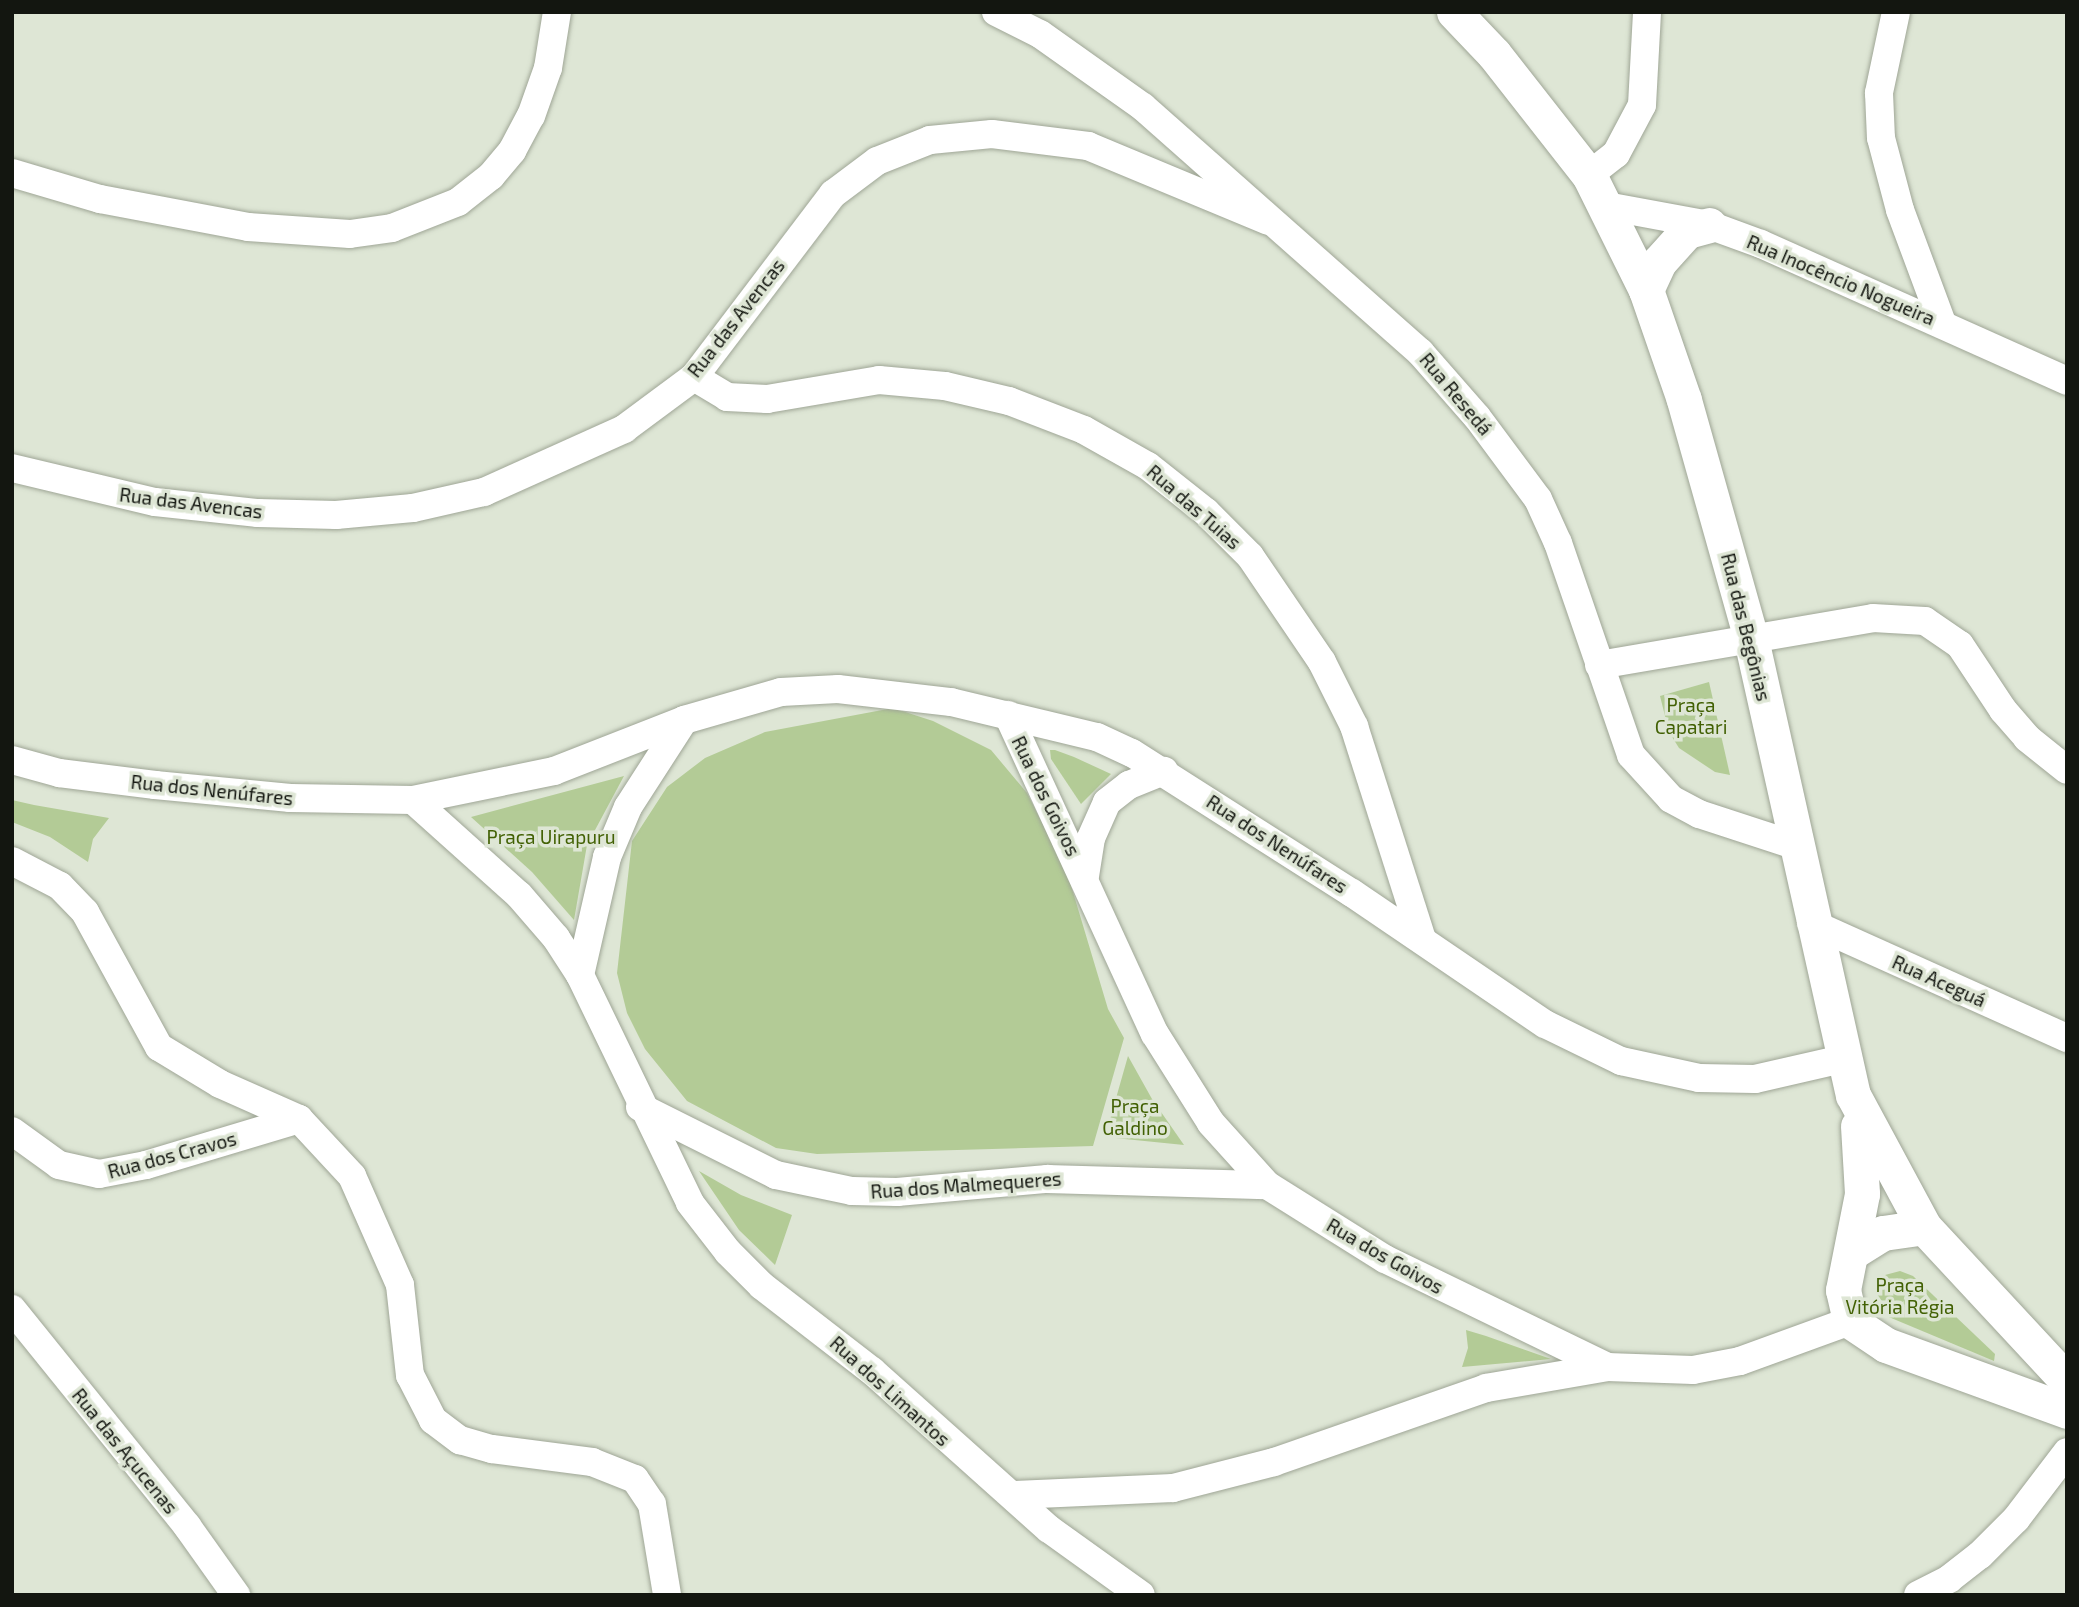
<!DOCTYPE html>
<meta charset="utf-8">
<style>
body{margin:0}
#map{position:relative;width:2079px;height:1607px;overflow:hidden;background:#dee6d5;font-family:"Exo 2",sans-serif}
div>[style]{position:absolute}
.green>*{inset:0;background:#b3cb96}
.roads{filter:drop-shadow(0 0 2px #9fa696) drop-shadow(0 0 2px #9fa696)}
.minor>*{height:28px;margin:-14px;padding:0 14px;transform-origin:14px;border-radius:14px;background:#fff}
.major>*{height:35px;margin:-17.5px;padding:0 17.5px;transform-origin:17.5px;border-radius:17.5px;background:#fff}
span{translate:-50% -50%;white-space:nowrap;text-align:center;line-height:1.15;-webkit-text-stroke:7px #dee6d5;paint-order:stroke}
.street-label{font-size:19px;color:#131610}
.park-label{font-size:19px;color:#426104}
.frame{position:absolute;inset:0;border:14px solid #131610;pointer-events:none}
</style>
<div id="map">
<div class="green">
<div style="clip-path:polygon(1709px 682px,1730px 775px,1715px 772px,1679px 748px,1669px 732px,1660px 696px)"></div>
<div style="clip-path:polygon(893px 708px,933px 721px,991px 750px,1027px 793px,1067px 872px,1108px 1009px,1124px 1038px,1093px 1146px,817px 1154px,776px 1148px,687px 1101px,645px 1049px,627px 1013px,617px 973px,632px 841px,667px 787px,705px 758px,765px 732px)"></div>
<div style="clip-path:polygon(1055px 750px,1074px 757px,1111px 774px,1081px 804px,1051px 759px,1050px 750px)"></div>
<div style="clip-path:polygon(624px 776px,587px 845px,574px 920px,532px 872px,471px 817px)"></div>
<div style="clip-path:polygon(12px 800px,34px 805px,109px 818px,93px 839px,88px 862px,50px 837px,12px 822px)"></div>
<div style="clip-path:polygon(1128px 1056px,1152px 1099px,1184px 1145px,1105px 1137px)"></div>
<div style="clip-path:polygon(699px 1171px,741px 1195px,792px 1215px,775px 1265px,739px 1230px)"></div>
<div style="clip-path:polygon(1900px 1271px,1913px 1276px,1995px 1354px,1994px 1361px,1884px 1315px,1875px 1301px,1878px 1285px,1885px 1275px)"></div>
<div style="clip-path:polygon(1466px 1330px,1486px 1336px,1551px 1359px,1462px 1367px,1468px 1348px)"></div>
</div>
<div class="roads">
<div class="minor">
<div style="left:996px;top:12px;width:49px;rotate:26.6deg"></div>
<div style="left:1040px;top:34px;width:126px;rotate:35.3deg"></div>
<div style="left:1143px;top:107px;width:370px;rotate:41.5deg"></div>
<div style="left:1420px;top:352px;width:86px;rotate:48.8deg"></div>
<div style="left:1477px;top:417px;width:102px;rotate:53.4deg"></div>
<div style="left:1538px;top:499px;width:48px;rotate:65.6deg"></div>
<div style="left:1558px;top:543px;width:224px;rotate:71deg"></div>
<div style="left:1631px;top:755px;width:59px;rotate:47.7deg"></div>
<div style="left:1671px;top:799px;width:32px;rotate:28deg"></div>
<div style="left:1699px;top:814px;width:103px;rotate:18.1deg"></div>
<div style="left:1896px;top:12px;width:83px;rotate:101.9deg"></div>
<div style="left:1879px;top:93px;width:45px;rotate:87.5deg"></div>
<div style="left:1881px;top:138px;width:74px;rotate:75.2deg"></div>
<div style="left:1900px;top:210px;width:121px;rotate:69.6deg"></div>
<div style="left:12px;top:173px;width:92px;rotate:16.5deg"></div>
<div style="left:100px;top:199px;width:151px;rotate:10.7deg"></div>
<div style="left:248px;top:227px;width:102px;rotate:3.9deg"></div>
<div style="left:350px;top:234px;width:42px;rotate:-8.1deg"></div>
<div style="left:392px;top:228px;width:71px;rotate:-21.5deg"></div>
<div style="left:458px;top:202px;width:42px;rotate:-38.2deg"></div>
<div style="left:491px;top:176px;width:33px;rotate:-50deg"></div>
<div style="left:512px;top:151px;width:40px;rotate:-62deg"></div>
<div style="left:531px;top:116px;width:51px;rotate:-70.5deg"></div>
<div style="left:548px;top:68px;width:57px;rotate:-80.9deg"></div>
<div style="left:1589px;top:175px;width:34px;rotate:-38deg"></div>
<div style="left:1616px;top:154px;width:55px;rotate:-62deg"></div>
<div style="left:1642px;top:105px;width:93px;rotate:-86.9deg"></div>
<div style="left:1606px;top:206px;width:105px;rotate:10.5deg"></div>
<div style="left:1709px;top:225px;width:55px;rotate:20.1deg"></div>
<div style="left:1761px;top:244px;width:335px;rotate:24.1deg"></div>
<div style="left:694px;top:377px;width:39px;rotate:31deg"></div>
<div style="left:727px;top:397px;width:40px;rotate:2.9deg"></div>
<div style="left:767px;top:399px;width:114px;rotate:-9.6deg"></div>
<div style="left:879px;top:380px;width:66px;rotate:5.2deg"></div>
<div style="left:945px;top:386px;width:66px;rotate:13.2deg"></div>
<div style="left:1009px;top:401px;width:80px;rotate:21.1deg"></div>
<div style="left:1084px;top:430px;width:73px;rotate:29.4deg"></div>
<div style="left:1148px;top:466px;width:74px;rotate:38.4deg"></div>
<div style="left:1206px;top:512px;width:62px;rotate:45deg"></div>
<div style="left:1250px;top:556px;width:128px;rotate:55.8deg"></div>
<div style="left:1322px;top:662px;width:72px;rotate:63.4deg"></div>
<div style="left:1354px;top:726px;width:224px;rotate:72.3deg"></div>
<div style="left:12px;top:468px;width:147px;rotate:13.4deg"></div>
<div style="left:155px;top:502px;width:104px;rotate:6.1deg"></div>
<div style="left:258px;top:513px;width:78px;rotate:1.5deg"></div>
<div style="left:336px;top:515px;width:77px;rotate:-5.2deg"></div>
<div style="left:413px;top:508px;width:73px;rotate:-12.7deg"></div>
<div style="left:484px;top:492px;width:154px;rotate:-24.2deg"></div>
<div style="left:624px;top:429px;width:87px;rotate:-36.6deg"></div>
<div style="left:694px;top:377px;width:230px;rotate:-52.8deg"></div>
<div style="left:833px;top:194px;width:55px;rotate:-36.9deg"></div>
<div style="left:877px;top:161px;width:57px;rotate:-21.6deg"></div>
<div style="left:930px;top:140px;width:62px;rotate:-5.5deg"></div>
<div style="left:992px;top:134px;width:97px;rotate:7.1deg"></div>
<div style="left:1088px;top:146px;width:195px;rotate:22.6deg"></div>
<div style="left:1599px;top:665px;width:278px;rotate:-9.7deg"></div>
<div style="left:1873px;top:618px;width:52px;rotate:3.3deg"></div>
<div style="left:1925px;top:621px;width:42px;rotate:34.4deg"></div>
<div style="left:1960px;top:645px;width:78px;rotate:56.5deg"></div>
<div style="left:2003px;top:710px;width:37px;rotate:49deg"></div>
<div style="left:2027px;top:738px;width:51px;rotate:38.7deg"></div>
<div style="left:1008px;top:715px;width:351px;rotate:65.3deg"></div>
<div style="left:1155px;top:1034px;width:105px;rotate:57.8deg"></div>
<div style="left:1211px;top:1123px;width:84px;rotate:47.9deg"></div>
<div style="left:1267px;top:1185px;width:139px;rotate:32.1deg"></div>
<div style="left:1385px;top:1259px;width:247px;rotate:25.9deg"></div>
<div style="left:1607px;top:1367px;width:86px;rotate:2deg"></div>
<div style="left:1693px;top:1370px;width:48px;rotate:-10.8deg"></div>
<div style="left:1740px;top:1361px;width:117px;rotate:-20deg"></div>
<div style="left:12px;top:760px;width:49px;rotate:15.5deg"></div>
<div style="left:59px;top:773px;width:97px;rotate:7.1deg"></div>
<div style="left:155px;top:785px;width:136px;rotate:5.5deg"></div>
<div style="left:290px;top:798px;width:123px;rotate:0.9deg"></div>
<div style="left:413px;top:800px;width:144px;rotate:-11.6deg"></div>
<div style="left:554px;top:771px;width:140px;rotate:-21.4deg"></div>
<div style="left:684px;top:720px;width:101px;rotate:-16.1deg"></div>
<div style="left:781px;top:692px;width:57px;rotate:-3deg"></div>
<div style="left:838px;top:689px;width:114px;rotate:6.6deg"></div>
<div style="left:951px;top:702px;width:150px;rotate:13.5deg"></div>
<div style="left:1097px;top:737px;width:38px;rotate:25deg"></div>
<div style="left:1132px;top:753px;width:261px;rotate:32.5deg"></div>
<div style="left:1352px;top:893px;width:233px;rotate:34.2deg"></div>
<div style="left:1545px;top:1024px;width:85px;rotate:26deg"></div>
<div style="left:1621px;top:1061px;width:80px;rotate:12.3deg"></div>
<div style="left:1699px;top:1078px;width:56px;rotate:1deg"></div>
<div style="left:1755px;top:1079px;width:89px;rotate:-12.9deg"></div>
<div style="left:413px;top:800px;width:142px;rotate:41.9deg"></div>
<div style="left:519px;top:895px;width:57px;rotate:49.3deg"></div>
<div style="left:556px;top:938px;width:44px;rotate:57deg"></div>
<div style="left:580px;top:975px;width:253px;rotate:64.2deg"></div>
<div style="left:690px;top:1203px;width:62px;rotate:52.2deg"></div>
<div style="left:728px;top:1252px;width:48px;rotate:45deg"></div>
<div style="left:762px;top:1286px;width:139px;rotate:37.7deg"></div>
<div style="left:872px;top:1371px;width:237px;rotate:41.8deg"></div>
<div style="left:1049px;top:1529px;width:113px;rotate:35.7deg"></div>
<div style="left:12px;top:861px;width:54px;rotate:27.5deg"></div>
<div style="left:60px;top:886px;width:36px;rotate:46deg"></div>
<div style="left:85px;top:912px;width:154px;rotate:61.3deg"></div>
<div style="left:159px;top:1047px;width:71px;rotate:31.2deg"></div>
<div style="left:220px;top:1084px;width:86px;rotate:23.9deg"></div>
<div style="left:299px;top:1119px;width:78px;rotate:47.1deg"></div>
<div style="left:352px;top:1176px;width:119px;rotate:66.2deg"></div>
<div style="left:400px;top:1285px;width:91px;rotate:83.7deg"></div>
<div style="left:410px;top:1375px;width:51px;rotate:62.9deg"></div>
<div style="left:433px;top:1420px;width:34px;rotate:37deg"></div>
<div style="left:460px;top:1440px;width:33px;rotate:16deg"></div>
<div style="left:492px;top:1449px;width:101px;rotate:7.4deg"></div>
<div style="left:592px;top:1462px;width:46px;rotate:21.6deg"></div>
<div style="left:635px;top:1479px;width:30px;rotate:56deg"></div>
<div style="left:652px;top:1504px;width:92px;rotate:80.6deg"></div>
<div style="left:1085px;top:876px;width:38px;rotate:-81deg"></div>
<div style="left:1091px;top:838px;width:39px;rotate:-66deg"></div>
<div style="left:1107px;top:802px;width:28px;rotate:-38deg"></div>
<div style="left:1129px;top:785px;width:38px;rotate:-22deg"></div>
<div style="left:1811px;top:923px;width:281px;rotate:24.2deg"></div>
<div style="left:580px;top:975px;width:121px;rotate:-77.1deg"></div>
<div style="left:607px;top:857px;width:54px;rotate:-67.2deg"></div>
<div style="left:628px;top:807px;width:103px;rotate:-57.2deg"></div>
<div style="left:640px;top:1107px;width:152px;rotate:26.6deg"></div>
<div style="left:776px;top:1175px;width:78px;rotate:11.9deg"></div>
<div style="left:852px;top:1191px;width:45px;rotate:1.3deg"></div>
<div style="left:897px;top:1192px;width:151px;rotate:-5deg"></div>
<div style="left:1047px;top:1179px;width:220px;rotate:1.6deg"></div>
<div style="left:12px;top:1131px;width:58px;rotate:35.9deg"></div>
<div style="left:59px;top:1165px;width:41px;rotate:12.7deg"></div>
<div style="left:99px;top:1174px;width:48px;rotate:-10.8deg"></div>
<div style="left:146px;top:1165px;width:160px;rotate:-16.7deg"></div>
<div style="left:12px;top:1309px;width:279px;rotate:51.1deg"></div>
<div style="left:187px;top:1526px;width:85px;rotate:54.6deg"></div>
<div style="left:1015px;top:1495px;width:158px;rotate:-2.5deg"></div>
<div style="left:1173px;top:1488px;width:104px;rotate:-14.4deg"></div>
<div style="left:1274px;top:1462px;width:225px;rotate:-19.2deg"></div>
<div style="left:1486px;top:1388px;width:123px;rotate:-9.8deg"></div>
<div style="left:1918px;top:1595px;width:35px;rotate:-27deg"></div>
<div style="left:1949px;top:1579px;width:39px;rotate:-38deg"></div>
<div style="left:1980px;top:1555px;width:51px;rotate:-45deg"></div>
<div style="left:2016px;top:1519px;width:84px;rotate:-52.7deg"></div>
</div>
<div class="major">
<div style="left:1454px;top:12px;width:58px;rotate:46.4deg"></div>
<div style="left:1494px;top:54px;width:154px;rotate:51.9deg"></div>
<div style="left:1589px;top:175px;width:128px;rotate:63.6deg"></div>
<div style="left:1646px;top:290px;width:116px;rotate:70.9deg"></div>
<div style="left:1684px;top:400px;width:248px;rotate:74.3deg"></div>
<div style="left:1751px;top:639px;width:467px;rotate:77.4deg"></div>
<div style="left:1853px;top:1095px;width:150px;rotate:61.7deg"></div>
<div style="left:1924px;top:1227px;width:210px;rotate:47.1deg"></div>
<div style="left:1646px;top:290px;width:31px;rotate:-65deg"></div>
<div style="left:1659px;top:262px;width:42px;rotate:-47.9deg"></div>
<div style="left:1687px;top:231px;width:23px;rotate:-15deg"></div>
<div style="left:1858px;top:1126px;width:68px;rotate:86.6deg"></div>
<div style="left:1862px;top:1194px;width:98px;rotate:101.2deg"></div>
<div style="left:1843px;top:1290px;width:32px;rotate:77deg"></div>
<div style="left:1850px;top:1321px;width:43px;rotate:33.7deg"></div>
<div style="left:1886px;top:1345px;width:193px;rotate:20deg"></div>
<div style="left:1854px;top:1251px;width:34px;rotate:-32deg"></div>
<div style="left:1883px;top:1233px;width:41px;rotate:-8.3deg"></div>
</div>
</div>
<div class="street-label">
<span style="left:1841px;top:280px;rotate:23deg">Rua Inocêncio Nogueira</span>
<span style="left:736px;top:318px;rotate:-52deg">Rua das Avencas</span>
<span style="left:1456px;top:394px;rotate:50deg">Rua Resedá</span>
<span style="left:191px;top:503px;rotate:7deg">Rua das Avencas</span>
<span style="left:1194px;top:507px;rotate:41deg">Rua das Tuias</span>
<span style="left:1746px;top:627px;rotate:76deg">Rua das Begônias</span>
<span style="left:212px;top:790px;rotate:6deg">Rua dos Nenúfares</span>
<span style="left:1046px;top:796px;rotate:64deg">Rua dos Goivos</span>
<span style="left:1277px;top:844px;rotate:33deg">Rua dos Nenúfares</span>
<span style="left:1939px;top:981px;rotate:24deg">Rua Aceguá</span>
<span style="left:172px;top:1155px;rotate:-15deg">Rua dos Cravos</span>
<span style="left:966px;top:1185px;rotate:-4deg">Rua dos Malmequeres</span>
<span style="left:1385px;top:1256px;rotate:30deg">Rua dos Goivos</span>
<span style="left:890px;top:1391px;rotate:42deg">Rua dos Limantos</span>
<span style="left:125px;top:1451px;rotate:51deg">Rua das Açucenas</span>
</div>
<div class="park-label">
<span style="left:1691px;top:716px">Praça<br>Capatari</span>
<span style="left:551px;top:837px">Praça Uirapuru</span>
<span style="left:1135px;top:1117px">Praça<br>Galdino</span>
<span style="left:1900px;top:1296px">Praça<br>Vitória Régia</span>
</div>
<div class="frame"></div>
</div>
